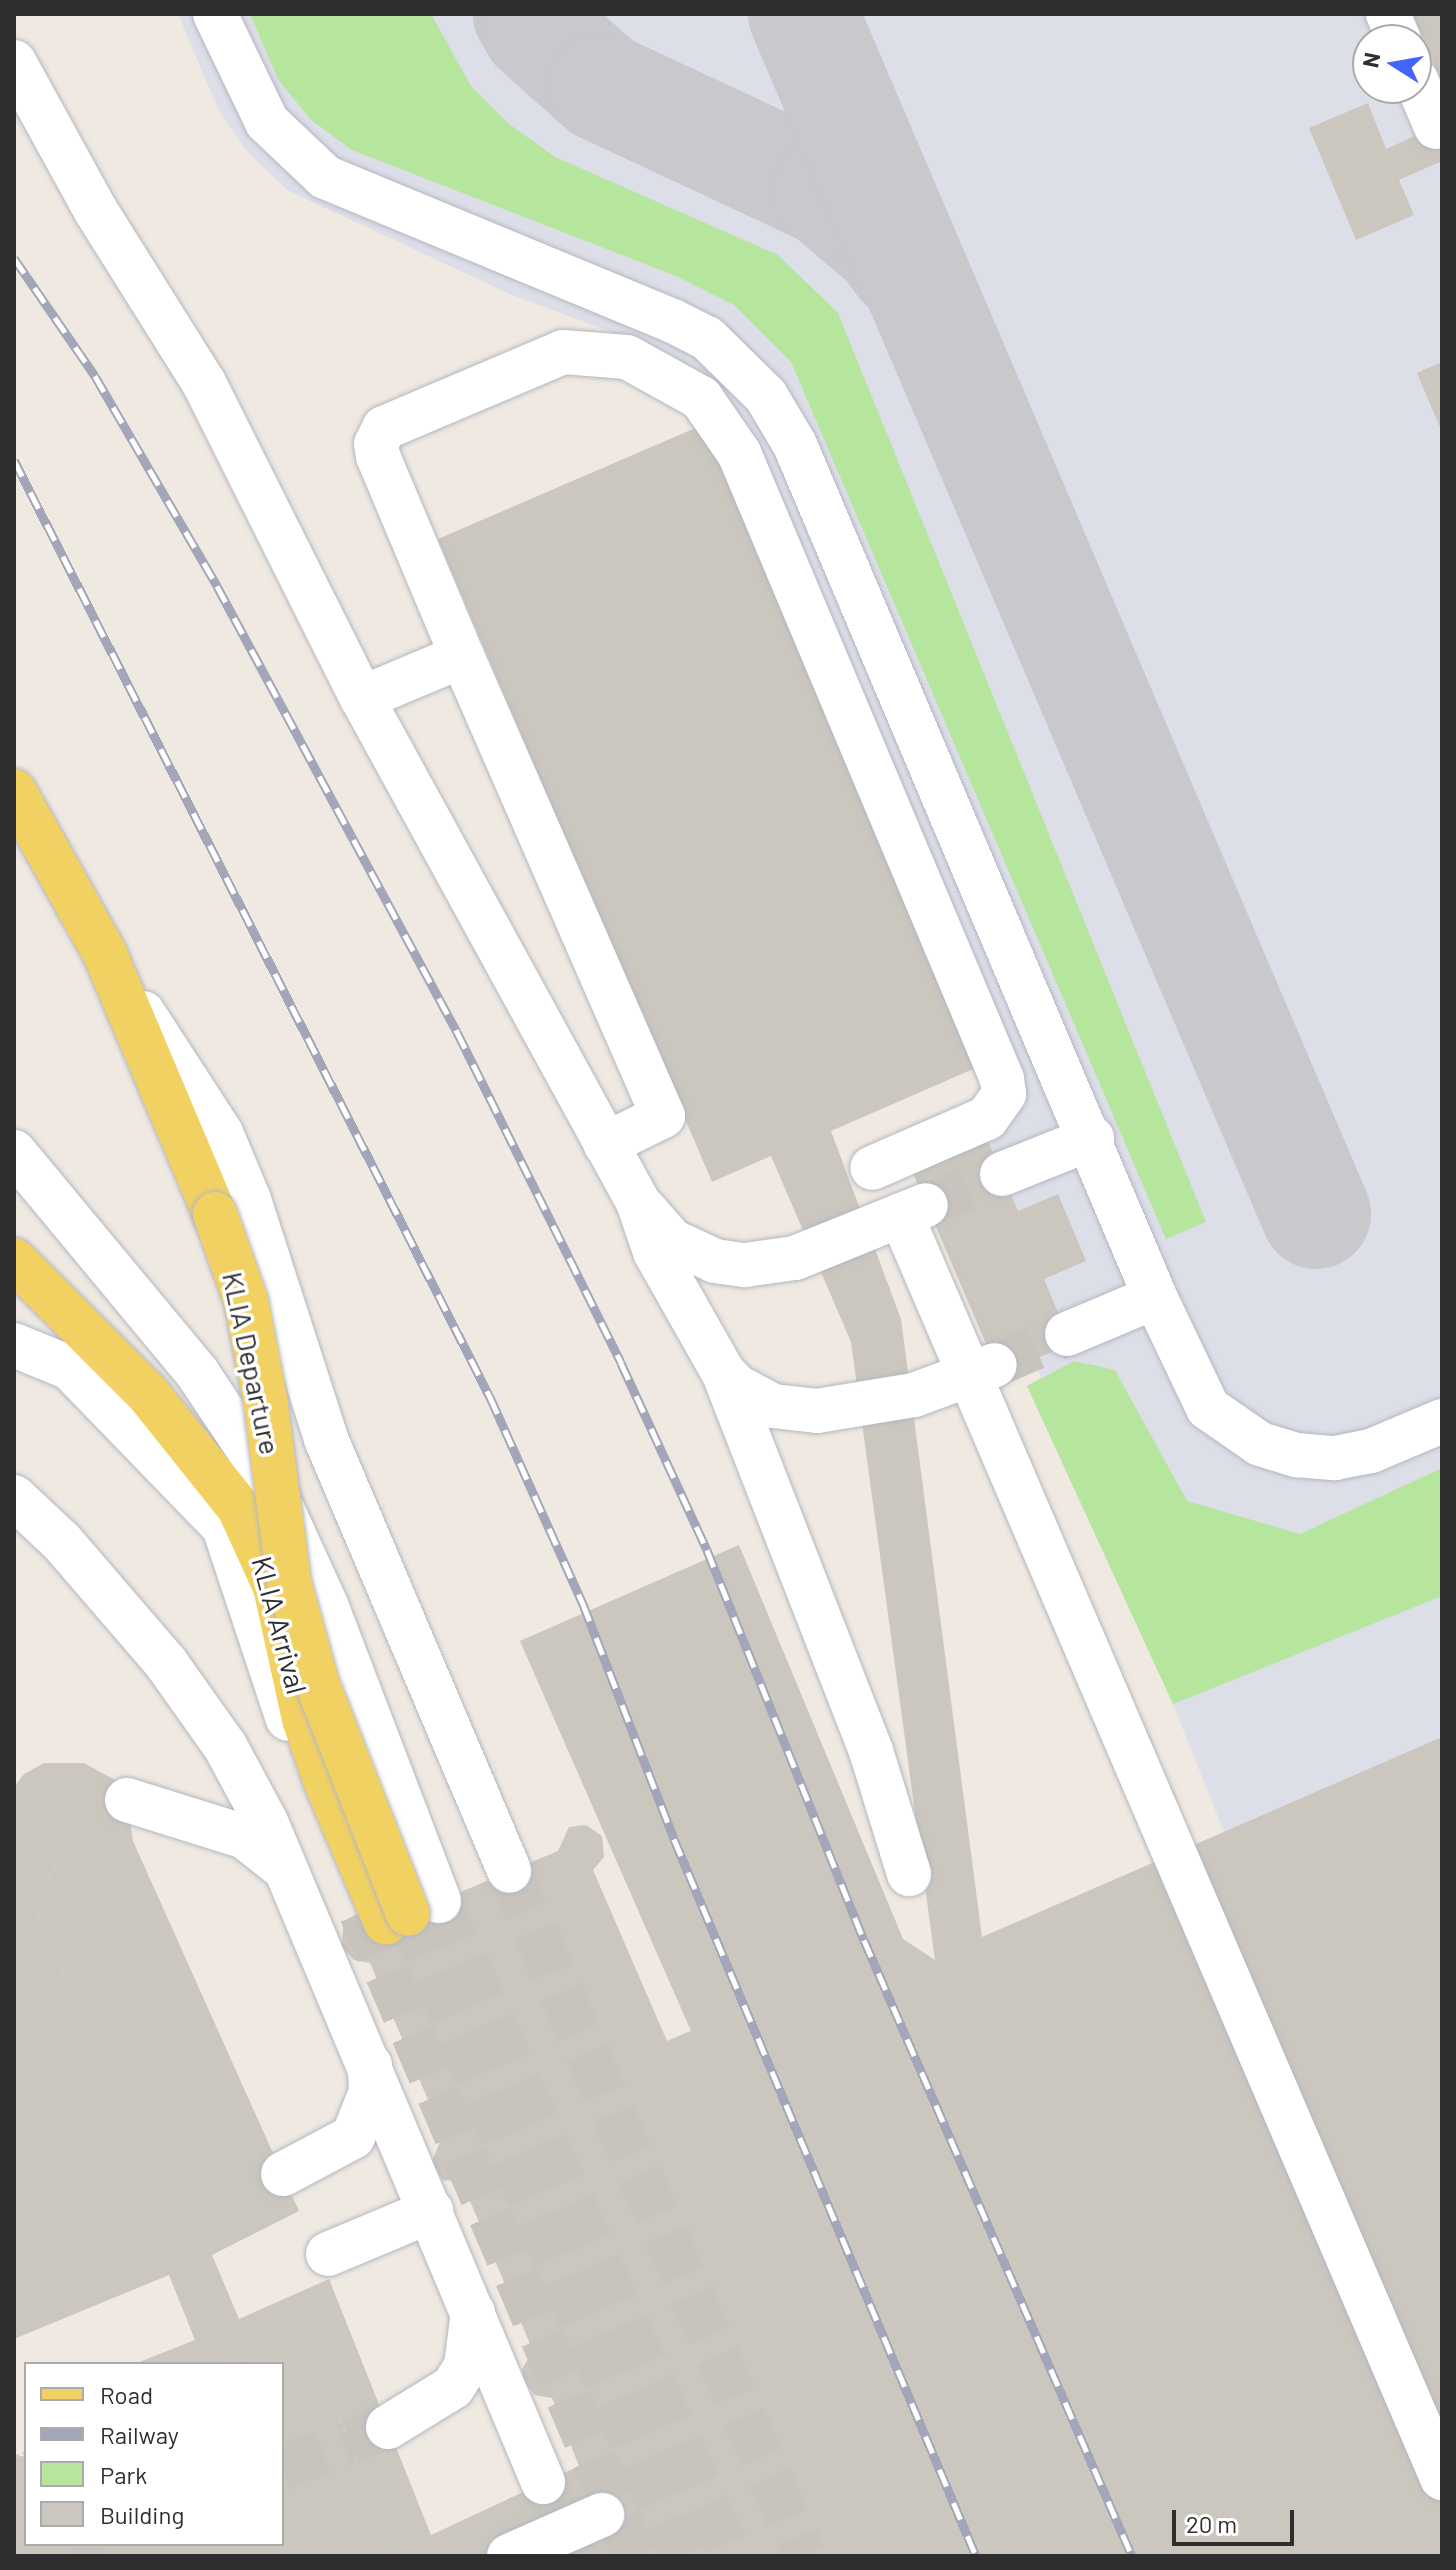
<!DOCTYPE html>
<style>
body{margin:0}
#map{position:relative;width:1456px;height:2570px;overflow:hidden;background:#efe9e1;font-family:Barlow,sans-serif}
div>[style]{position:absolute}
.airport>*{inset:0;background:#dcdee8}
.green>*{inset:0;background:#b6e59e}
.taxiway>*{height:110px;margin:-55px;padding:0 55px;transform-origin:55px;border-radius:55px;background:#c9c8cc}
.building>*{inset:0;background:#cbc7bf}
.minor-tunnel>*{height:44px;margin-top:-22px;transform-origin:0;background:repeating-linear-gradient(90deg,#c8c4bd 0 44px,transparent 0 66px)}
.major-tunnel>*{height:44px;margin-top:-22px;transform-origin:0;background:repeating-linear-gradient(90deg,#c8c4bd 0 44px,transparent 0 66px)}
.path>*{height:5px;margin-top:-2.5px;transform-origin:0;background:repeating-linear-gradient(90deg,#c9c9c9 0 6px,transparent 0 10px)}
.roads{filter:drop-shadow(0 0 2px #b4b7c1) drop-shadow(0 0 2px #b4b7c1)}
.minor>*{height:44px;margin:-22px;padding:0 22px;transform-origin:22px;border-radius:22px;background:#fff}
.major>*{height:44px;margin:-22px;padding:0 22px;transform-origin:22px;border-radius:22px;background:#f2d163}
.rail>*{height:9px;margin-top:-4.5px;transform-origin:0;background:repeating-linear-gradient(90deg,#fff 0 18px,#a3a6b8 0 36px);box-sizing:border-box;border-block:2px solid #a3a6b8}
.bridges{filter:drop-shadow(0 0 2px #b4b7c1) drop-shadow(0 0 2px #b4b7c1)}
.minor-bridge>*{height:44px;margin:-22px;padding:0 22px;transform-origin:22px;border-radius:22px;background:#fff}
.major-bridge>*{height:44px;margin:-22px;padding:0 22px;transform-origin:22px;border-radius:22px;background:#f2d163}
span{translate:-50% -50%;white-space:nowrap;text-align:center;line-height:1.15;-webkit-text-stroke:7px #fff;paint-order:stroke}
.street-label{font-size:28px;color:#2e2e2e}
.frame{position:absolute;inset:0;border:16px solid #2e2e2e;pointer-events:none}
.legend{position:absolute;left:24px;top:2362px;width:260px;height:184px;box-sizing:border-box;background:#fff;border:2px solid #ababab;margin:0;padding:10px 14px;list-style:none;font-size:24px;color:#2e2e2e}
.legend li{display:flex;align-items:center;gap:16px;height:40px}
.legend b{width:40px;border:2px solid #ababab}
.north{position:absolute;left:1352px;top:24px;width:80px;height:80px;box-sizing:border-box;background:#fff;border:2px solid #ababab;border-radius:50%;rotate:281deg;font-size:22px;font-weight:700;line-height:32px;text-align:center;color:#2e2e2e}
.north::after{content:'';display:block;margin:auto;width:28px;height:36px;background:#4264fb;clip-path:polygon(50% 0,100% 100%,50% 72%,0 100%)}
.scale{position:absolute;left:1172px;top:2510px;width:122px;height:36px;box-sizing:border-box;border:4px solid #2e2e2e;border-top:0;padding-left:10px;font-size:24px;line-height:28px;white-space:nowrap;color:#2e2e2e;-webkit-text-stroke:6px #fff;paint-order:stroke}
</style>
<div id="map">
<div class="airport">
<div style="clip-path:polygon(evenodd,178px 14px,1442px 14px,1442px 2556px,667px 2041px,691px 2030px,520px 1641px,739px 1545px,903px 1939px,934px 1960px,1224px 1832px,1173px 1704px,1027px 1386px,1041px 1377px,948px 1149px,1014px 1120px,1023px 1097px,725px 391px,671px 354px,512px 295px,287px 190px,246px 150px,219px 111px,178px 14px,1368px 40px,1416px 40px,1416px 88px,1368px 88px,1368px 40px)"></div>
</div>
<div class="green">
<div style="clip-path:polygon(250px 14px,431px 14px,471px 86px,509px 124px,555px 157px,778px 255px,838px 313px,1206px 1222px,1166px 1239px,791px 362px,734px 305px,676px 276px,352px 150px,310px 119px,278px 79px)"></div>
<div style="clip-path:polygon(1074px 1361px,1115px 1370px,1187px 1501px,1300px 1534px,1442px 1468px,1442px 1596px,1173px 1704px,1027px 1386px)"></div>
</div>
<div class="taxiway">
<div style="left:528px;top:14px;width:17px;rotate:59deg"></div>
<div style="left:537px;top:29px;width:87px;rotate:41.7deg"></div>
<div style="left:602px;top:87px;width:248px;rotate:25deg"></div>
<div style="left:827px;top:192px;width:79px;rotate:40.4deg"></div>
<div style="left:887px;top:243px;width:26px;rotate:54deg"></div>
<div style="left:803px;top:14px;width:1305px;rotate:66.85deg"></div>
</div>
<div class="building">
<div style="clip-path:polygon(1413px 14px,1442px 14px,1442px 83px)"></div>
<div style="clip-path:polygon(1368px 103px,1386px 149px,1442px 124px,1442px 161px,1399px 180px,1414px 215px,1356px 240px,1309px 128px)"></div>
<div style="clip-path:polygon(1442px 362px,1442px 432px,1417px 373px)"></div>
<div style="clip-path:polygon(707px 423px,980px 1066px,831px 1131px,901px 1319px,982px 1937px,1442px 1737px,1442px 2556px,14px 2556px,14px 2457px,26px 2456px,26px 2544px,282px 2544px,282px 2364px,134px 2364px,195px 2340px,169px 2275px,14px 2339px,14px 1787px,24px 1774px,44px 1763px,84px 1763px,115px 1780px,127px 1800px,133px 1841px,299px 2211px,212px 2255px,239px 2319px,329px 2279px,431px 2535px,579px 2466px,552px 2398px,535px 2395px,523px 2380px,522px 2369px,533px 2351px,462px 2182px,443px 2180px,431px 2163px,443px 2135px,370px 1963px,354px 1960px,342px 1947px,343px 1927px,354px 1915px,439px 1901px,558px 1851px,569px 1827px,586px 1825px,602px 1836px,604px 1857px,593px 1870px,667px 2041px,691px 2031px,520px 1641px,739px 1545px,903px 1939px,935px 1960px,851px 1342px,771px 1156px,712px 1182px,438px 539px)"></div>
<div style="clip-path:polygon(987px 1139px,1018px 1211px,1058px 1194px,1086px 1261px,1044px 1279px,1071px 1344px,999px 1374px,912px 1171px)"></div>
</div>
<div class="minor-tunnel">
<div style="left:927px;top:1205px;width:81px;rotate:-22.5deg"></div>
<div style="left:995px;top:1365px;width:78px;rotate:-23.3deg"></div>
<div style="left:509px;top:1871px;width:746px;rotate:66.7deg"></div>
<div style="left:439px;top:1901px;width:717px;rotate:66.05deg"></div>
<div style="left:361px;top:1913px;width:699px;rotate:66.92deg"></div>
<div style="left:282px;top:2468px;width:114px;rotate:-21.1deg"></div>
<div style="left:543px;top:2482px;width:81px;rotate:66.6deg"></div>
<div style="left:73px;top:2556px;width:30px;rotate:-23deg"></div>
</div>
<div class="major-tunnel">
<div style="left:408px;top:1914px;width:698px;rotate:66.96deg"></div>
</div>
<div class="path">
<div style="left:33px;top:1904px;width:88px;rotate:-59.9deg"></div>
<div style="left:77px;top:1828px;width:16px;rotate:-30deg"></div>
<div style="left:14px;top:1913px;width:21px;rotate:-25deg"></div>
<div style="left:33px;top:1904px;width:502px;rotate:66.5deg"></div>
<div style="left:14px;top:2199px;width:135px;rotate:-23.1deg"></div>
<div style="left:234px;top:2364px;width:77px;rotate:-22.9deg"></div>
<div style="left:305px;top:2334px;width:106px;rotate:67.8deg"></div>
<div style="left:355px;top:2456px;width:107px;rotate:68.7deg"></div>
<div style="left:14px;top:2458px;width:13px;rotate:-23deg"></div>
<div style="left:1440px;top:2556px;width:2px"></div>
</div>
<div class="roads">
<div class="minor">
<div style="left:215px;top:14px;width:120px;rotate:64.3deg"></div>
<div style="left:267px;top:122px;width:80px;rotate:43.5deg"></div>
<div style="left:325px;top:177px;width:377px;rotate:22.5deg"></div>
<div style="left:673px;top:321px;width:38px;rotate:27deg"></div>
<div style="left:707px;top:338px;width:83px;rotate:44.5deg"></div>
<div style="left:766px;top:396px;width:57px;rotate:59.4deg"></div>
<div style="left:795px;top:445px;width:925px;rotate:67.09deg"></div>
<div style="left:1155px;top:1297px;width:123px;rotate:64.5deg"></div>
<div style="left:1208px;top:1408px;width:63px;rotate:34.7deg"></div>
<div style="left:1260px;top:1444px;width:39px;rotate:17deg"></div>
<div style="left:1297px;top:1455px;width:38px;rotate:5deg"></div>
<div style="left:1335px;top:1458px;width:37px;rotate:-11deg"></div>
<div style="left:1371px;top:1451px;width:77px;rotate:-22.9deg"></div>
<div style="left:1388px;top:14px;width:28px;rotate:67deg"></div>
<div style="left:14px;top:62px;width:170px;rotate:61.2deg"></div>
<div style="left:96px;top:211px;width:203px;rotate:57.9deg"></div>
<div style="left:204px;top:383px;width:352px;rotate:63.4deg"></div>
<div style="left:362px;top:698px;width:575px;rotate:61.29deg"></div>
<div style="left:638px;top:1202px;width:53px;rotate:71.2deg"></div>
<div style="left:655px;top:1252px;width:138px;rotate:60.5deg"></div>
<div style="left:723px;top:1372px;width:19px;rotate:47deg"></div>
<div style="left:736px;top:1386px;width:42px;rotate:28.4deg"></div>
<div style="left:773px;top:1406px;width:44px;rotate:6.5deg"></div>
<div style="left:817px;top:1411px;width:98px;rotate:-9.4deg"></div>
<div style="left:914px;top:1395px;width:86px;rotate:-20.3deg"></div>
<div style="left:1416px;top:80px;width:51px;rotate:66.9deg"></div>
<div style="left:462px;top:656px;width:502px;rotate:66.4deg"></div>
<div style="left:663px;top:1116px;width:64px;rotate:153.8deg"></div>
<div style="left:362px;top:698px;width:108px;rotate:-22.8deg"></div>
<div style="left:462px;top:656px;width:217px;rotate:-112.8deg"></div>
<div style="left:378px;top:456px;width:12px;rotate:-99deg"></div>
<div style="left:376px;top:444px;width:18px;rotate:-63deg"></div>
<div style="left:384px;top:428px;width:194px;rotate:-23deg"></div>
<div style="left:563px;top:352px;width:64px;rotate:4.5deg"></div>
<div style="left:627px;top:357px;width:85px;rotate:29deg"></div>
<div style="left:701px;top:398px;width:67px;rotate:55.4deg"></div>
<div style="left:739px;top:453px;width:679px;rotate:67.21deg"></div>
<div style="left:1002px;top:1079px;width:15px;rotate:82deg"></div>
<div style="left:1004px;top:1094px;width:29px;rotate:125deg"></div>
<div style="left:987px;top:1118px;width:125px;rotate:156.5deg"></div>
<div style="left:143px;top:1013px;width:143px;rotate:57deg"></div>
<div style="left:221px;top:1133px;width:73px;rotate:67.3deg"></div>
<div style="left:249px;top:1200px;width:251px;rotate:72.1deg"></div>
<div style="left:326px;top:1439px;width:469px;rotate:67deg"></div>
<div style="left:14px;top:1152px;width:288px;rotate:50.3deg"></div>
<div style="left:198px;top:1374px;width:128px;rotate:56.2deg"></div>
<div style="left:269px;top:1480px;width:137px;rotate:65.5deg"></div>
<div style="left:326px;top:1605px;width:317px;rotate:69.1deg"></div>
<div style="left:1002px;top:1174px;width:97px;rotate:-21.8deg"></div>
<div style="left:645px;top:1210px;width:41px;rotate:48.9deg"></div>
<div style="left:672px;top:1241px;width:47px;rotate:24.9deg"></div>
<div style="left:715px;top:1261px;width:30px;rotate:8deg"></div>
<div style="left:745px;top:1265px;width:50px;rotate:-8deg"></div>
<div style="left:795px;top:1258px;width:141px;rotate:-22deg"></div>
<div style="left:901px;top:1215px;width:1374px;rotate:66.81deg"></div>
<div style="left:1067px;top:1334px;width:95px;rotate:-22.8deg"></div>
<div style="left:14px;top:1345px;width:61px;rotate:22.3deg"></div>
<div style="left:70px;top:1368px;width:221px;rotate:45.9deg"></div>
<div style="left:224px;top:1527px;width:202px;rotate:71.6deg"></div>
<div style="left:724px;top:1374px;width:405px;rotate:68.7deg"></div>
<div style="left:871px;top:1751px;width:129px;rotate:72.8deg"></div>
<div style="left:14px;top:1497px;width:66px;rotate:43.2deg"></div>
<div style="left:62px;top:1542px;width:160px;rotate:49.3deg"></div>
<div style="left:166px;top:1663px;width:102px;rotate:54.6deg"></div>
<div style="left:225px;top:1746px;width:86px;rotate:61.7deg"></div>
<div style="left:266px;top:1822px;width:716px;rotate:67.23deg"></div>
<div style="left:127px;top:1800px;width:124px;rotate:17.4deg"></div>
<div style="left:245px;top:1837px;width:50px;rotate:38.5deg"></div>
<div style="left:283px;top:2174px;width:79px;rotate:-27.9deg"></div>
<div style="left:353px;top:2137px;width:48px;rotate:-68.2deg"></div>
<div style="left:371px;top:2092px;width:27px;rotate:-92deg"></div>
<div style="left:328px;top:2254px;width:112px;rotate:-22.7deg"></div>
<div style="left:388px;top:2427px;width:76px;rotate:-31.6deg"></div>
<div style="left:453px;top:2387px;width:25px;rotate:-58deg"></div>
<div style="left:466px;top:2366px;width:54px;rotate:-82.6deg"></div>
</div>
<div class="major">
<div style="left:14px;top:791px;width:187px;rotate:60.8deg"></div>
<div style="left:105px;top:954px;width:282px;rotate:67.1deg"></div>
<div style="left:14px;top:1260px;width:190px;rotate:45deg"></div>
<div style="left:148px;top:1394px;width:146px;rotate:51.4deg"></div>
<div style="left:239px;top:1508px;width:87px;rotate:65.5deg"></div>
<div style="left:275px;top:1587px;width:135px;rotate:77.6deg"></div>
<div style="left:304px;top:1719px;width:65px;rotate:71deg"></div>
<div style="left:325px;top:1780px;width:155px;rotate:66.9deg"></div>
</div>
</div>
<div class="rail">
<div style="left:14px;top:258px;width:143px;rotate:55.5deg"></div>
<div style="left:95px;top:376px;width:243px;rotate:59.8deg"></div>
<div style="left:217px;top:586px;width:506px;rotate:61.71deg"></div>
<div style="left:457px;top:1032px;width:369px;rotate:63.6deg"></div>
<div style="left:621px;top:1363px;width:206px;rotate:65.3deg"></div>
<div style="left:707px;top:1550px;width:420px;rotate:68.1deg"></div>
<div style="left:864px;top:1940px;width:672px;rotate:66.49deg"></div>
<div style="left:14px;top:460px;width:1051px;rotate:63.07deg"></div>
<div style="left:490px;top:1397px;width:227px;rotate:65.8deg"></div>
<div style="left:583px;top:1604px;width:252px;rotate:68.8deg"></div>
<div style="left:674px;top:1839px;width:778px;rotate:67.16deg"></div>
</div>
<div class="bridges">
<div class="minor-bridge">
<div style="left:509px;top:2556px;width:102px;rotate:-23.8deg"></div>
</div>
<div class="major-bridge">
<div style="left:215px;top:1214px;width:92px;rotate:70.4deg"></div>
<div style="left:246px;top:1301px;width:100px;rotate:79deg"></div>
<div style="left:265px;top:1399px;width:185px;rotate:82.5deg"></div>
<div style="left:289px;top:1582px;width:105px;rotate:74.5deg"></div>
<div style="left:317px;top:1683px;width:248px;rotate:68.5deg"></div>
</div>
</div>
<div class="street-label">
<span style="left:252px;top:1363px;rotate:78deg">KLIA Departure</span>
<span style="left:280px;top:1625px;rotate:75deg">KLIA Arrival</span>
</div>
<div class="frame"></div>
<ul class="legend">
<li><b style="height:10px;background:#f2d163"></b>Road</li>
<li><b style="height:10px;background:#a3a6b8"></b>Railway</li>
<li><b style="height:22px;background:#b6e59e"></b>Park</li>
<li><b style="height:22px;background:#cbc7bf"></b>Building</li>
</ul>
<div class="north">N</div>
<div class="scale">20 m</div>
</div>
